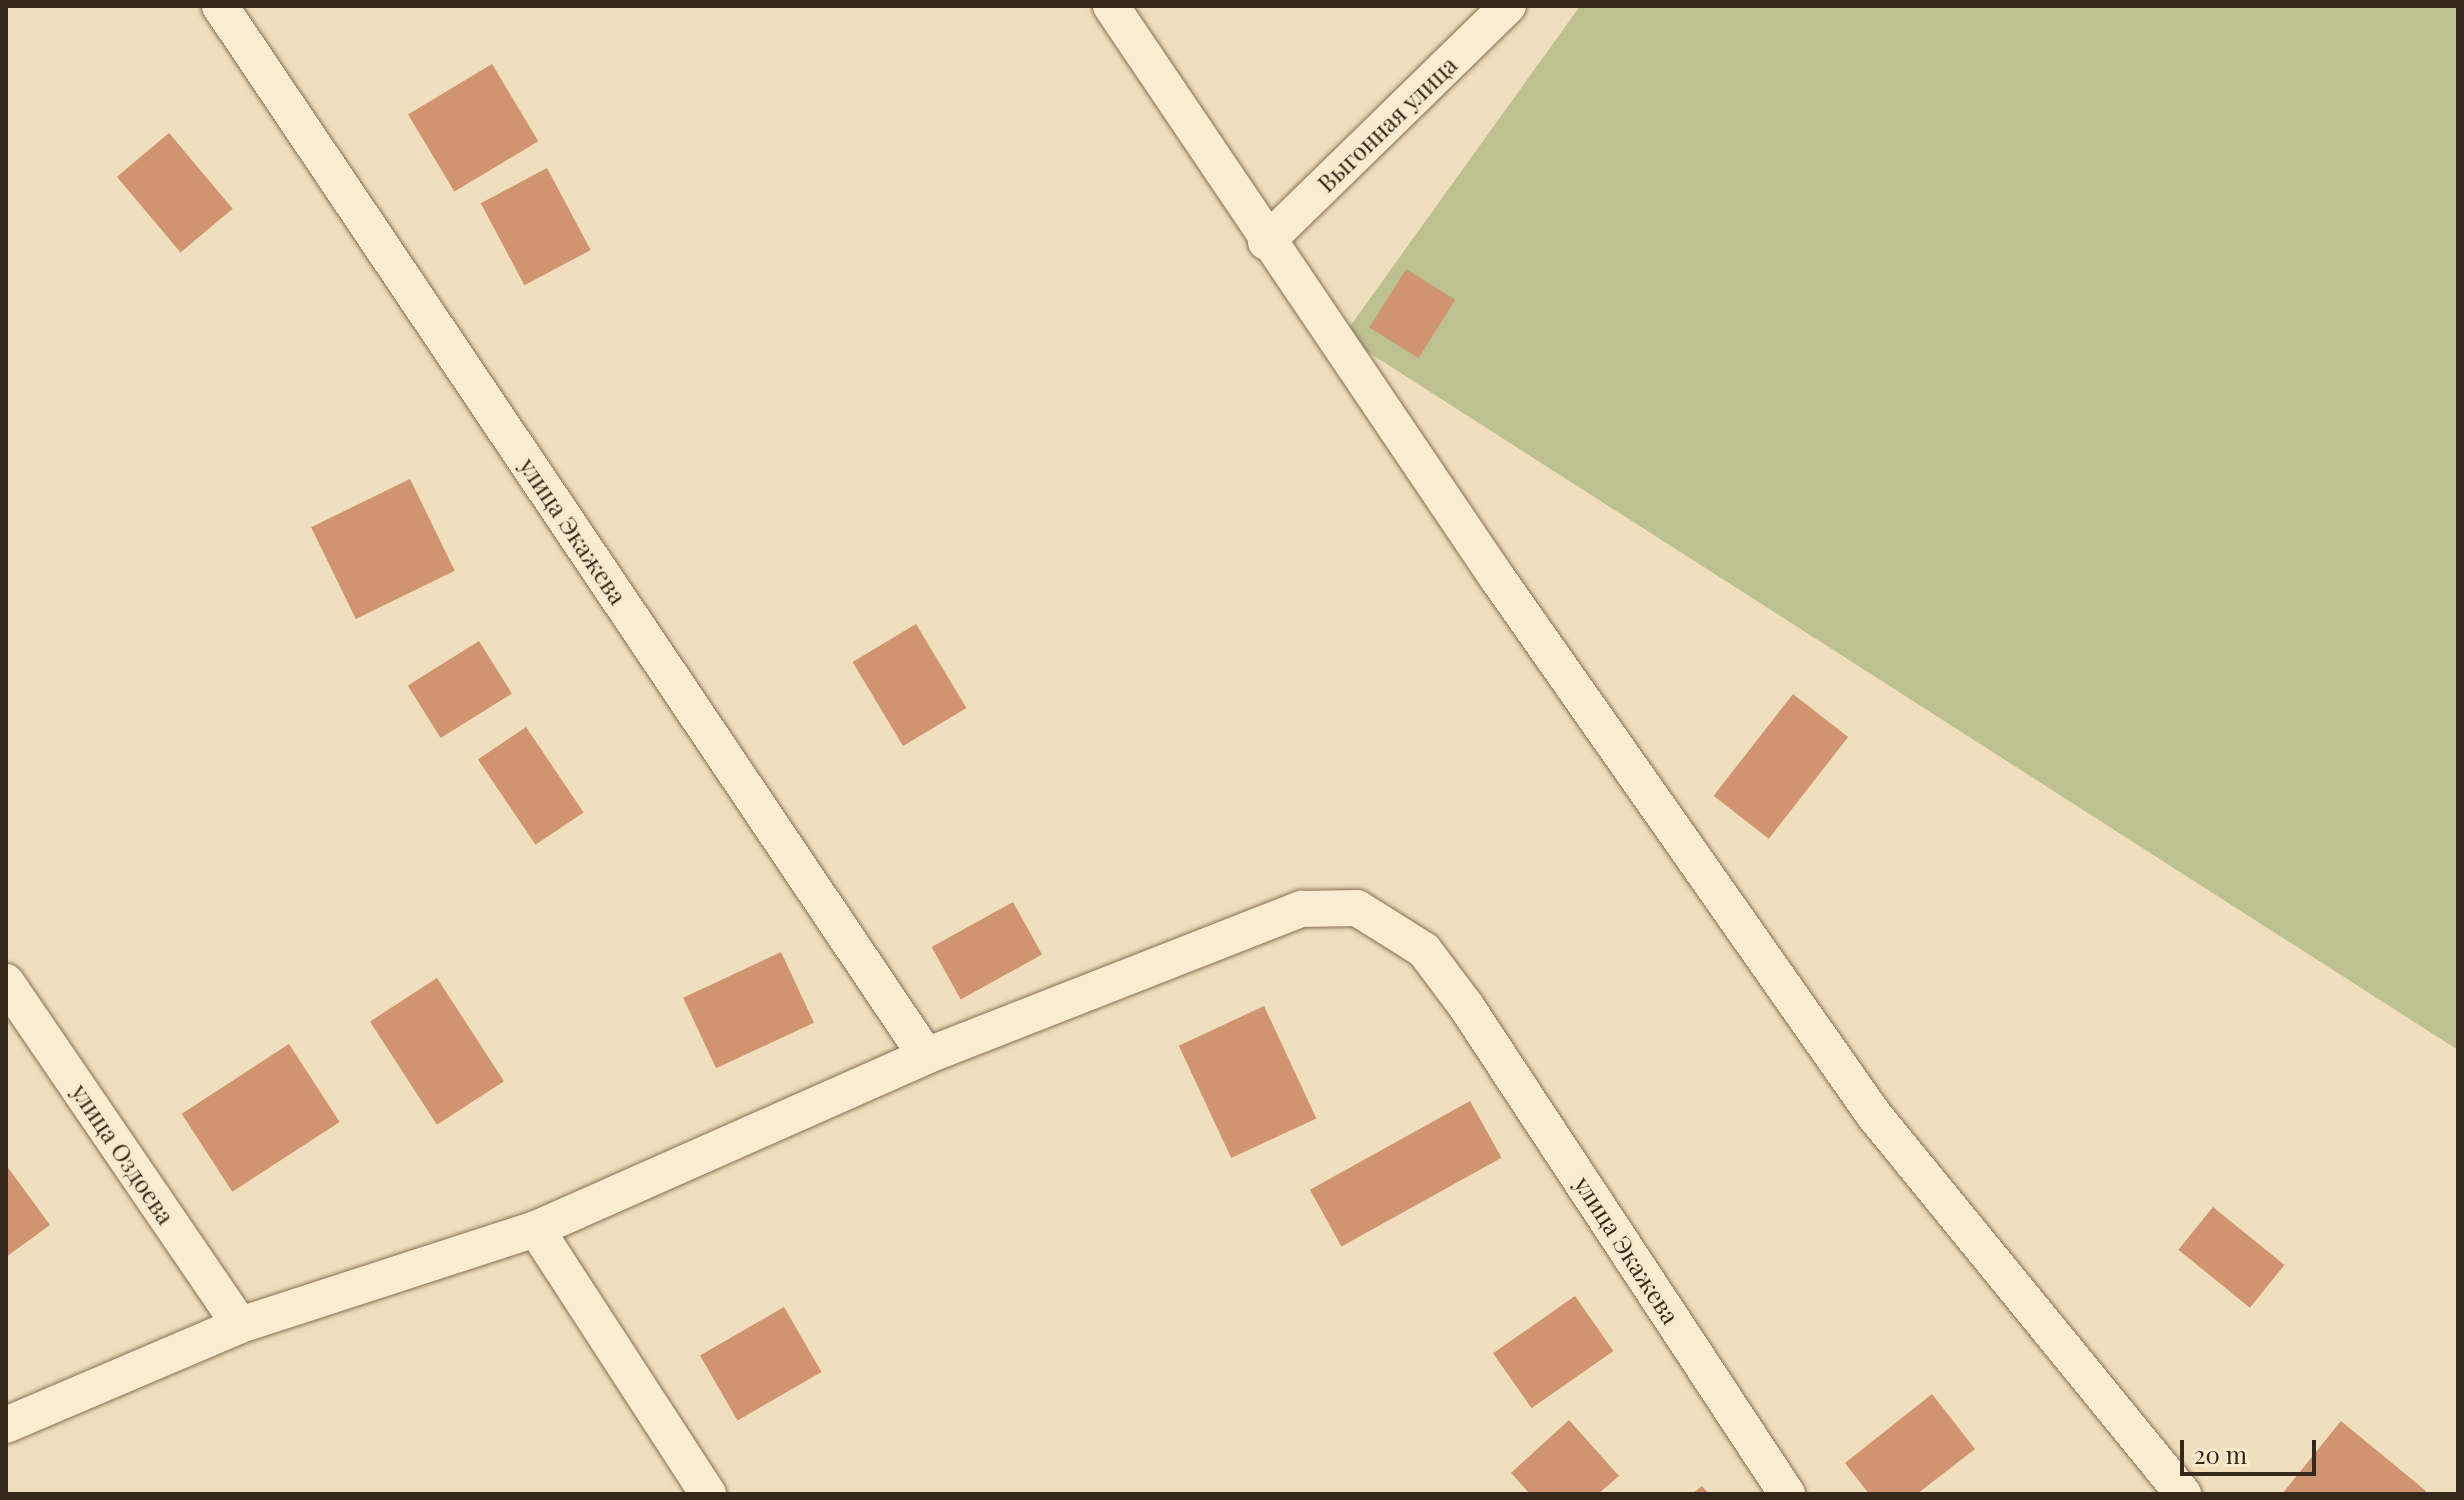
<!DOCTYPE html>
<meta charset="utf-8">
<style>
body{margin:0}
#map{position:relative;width:2464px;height:1500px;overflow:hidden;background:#efdfbc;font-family:"Playfair Display",serif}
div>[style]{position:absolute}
.cemetery>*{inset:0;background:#bdc190}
.building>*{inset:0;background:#d09570;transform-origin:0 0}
.roads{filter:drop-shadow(0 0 2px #886f55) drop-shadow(0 0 2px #886f55)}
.minor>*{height:36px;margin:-18px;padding:0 18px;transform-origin:18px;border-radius:18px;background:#faecd0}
span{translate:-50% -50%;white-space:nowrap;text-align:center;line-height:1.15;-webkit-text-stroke:6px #f7e9cc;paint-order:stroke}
.street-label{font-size:24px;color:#36271b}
.frame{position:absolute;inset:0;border:8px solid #36271b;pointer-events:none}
.scale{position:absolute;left:2180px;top:1440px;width:136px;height:36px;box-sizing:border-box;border:4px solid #36271b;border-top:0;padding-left:10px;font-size:24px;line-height:28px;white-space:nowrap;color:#36271b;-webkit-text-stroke:6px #f7e9cc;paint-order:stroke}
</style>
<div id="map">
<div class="cemetery">
<div style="clip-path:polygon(1580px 6px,2458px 6px,2458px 1050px,1343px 336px)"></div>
</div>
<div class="building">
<div style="left:492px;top:64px;width:90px;height:98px;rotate:59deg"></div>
<div style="left:169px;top:133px;width:99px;height:68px;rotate:50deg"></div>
<div style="left:547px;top:168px;width:93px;height:75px;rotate:62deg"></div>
<div style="left:1406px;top:269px;width:58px;height:69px;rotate:32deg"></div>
<div style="left:410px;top:479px;width:102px;height:110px;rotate:64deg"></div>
<div style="left:916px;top:624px;width:98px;height:74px;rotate:59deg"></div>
<div style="left:479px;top:641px;width:62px;height:84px;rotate:58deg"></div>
<div style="left:1793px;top:694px;width:70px;height:129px;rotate:38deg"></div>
<div style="left:526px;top:727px;width:103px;height:58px;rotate:56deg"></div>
<div style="left:1013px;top:902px;width:60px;height:93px;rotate:61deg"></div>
<div style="left:781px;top:952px;width:78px;height:108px;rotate:65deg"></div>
<div style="left:437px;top:978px;width:123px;height:80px;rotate:57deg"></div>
<div style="left:1264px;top:1006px;width:124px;height:94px;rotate:65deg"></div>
<div style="left:289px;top:1044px;width:93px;height:128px;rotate:57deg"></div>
<div style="left:1470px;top:1101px;width:65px;height:183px;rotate:61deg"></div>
<div style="clip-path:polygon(6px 1165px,50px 1225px,6px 1257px)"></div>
<div style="left:2213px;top:1207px;width:92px;height:55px;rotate:39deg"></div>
<div style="left:1575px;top:1296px;width:67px;height:100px;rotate:55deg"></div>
<div style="left:784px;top:1307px;width:75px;height:97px;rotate:60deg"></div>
<div style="clip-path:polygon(1932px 1394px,1975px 1449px,1917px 1494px,1869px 1494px,1845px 1463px)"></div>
<div style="clip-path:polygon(1569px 1420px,1619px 1476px,1598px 1494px,1530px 1494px,1511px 1473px)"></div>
<div style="clip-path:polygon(2341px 1421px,2426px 1491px,2423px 1494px,2282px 1494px)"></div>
<div style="clip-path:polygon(1702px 1486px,1709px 1494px,1692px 1494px)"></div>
</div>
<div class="roads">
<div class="minor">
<div style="left:220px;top:6px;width:1265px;rotate:56.08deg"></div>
<div style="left:1111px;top:6px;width:691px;rotate:55.97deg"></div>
<div style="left:1498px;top:579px;width:655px;rotate:54.95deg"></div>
<div style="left:1874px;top:1115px;width:489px;rotate:50.8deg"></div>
<div style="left:1266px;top:242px;width:338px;rotate:-44.3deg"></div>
<div style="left:6px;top:982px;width:415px;rotate:55.7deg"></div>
<div style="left:536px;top:1229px;width:316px;rotate:57deg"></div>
<div style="left:6px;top:1425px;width:254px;rotate:-23.1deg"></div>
<div style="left:240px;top:1325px;width:311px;rotate:-18deg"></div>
<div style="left:536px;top:1229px;width:427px;rotate:-23.9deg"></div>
<div style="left:926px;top:1056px;width:404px;rotate:-21.4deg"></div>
<div style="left:1302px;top:909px;width:55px;rotate:-1deg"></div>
<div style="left:1357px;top:908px;width:79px;rotate:32.1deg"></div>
<div style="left:1424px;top:950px;width:70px;rotate:53.1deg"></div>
<div style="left:1466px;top:1006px;width:584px;rotate:56.66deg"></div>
</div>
</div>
<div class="street-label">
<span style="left:1387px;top:124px;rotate:-44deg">Выгонная улица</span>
<span style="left:573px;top:531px;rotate:56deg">улица Экажева</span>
<span style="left:123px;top:1154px;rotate:56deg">улица Оздоева</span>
<span style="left:1627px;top:1250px;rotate:57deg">улица Экажева</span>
</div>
<div class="frame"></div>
<div class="scale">20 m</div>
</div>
